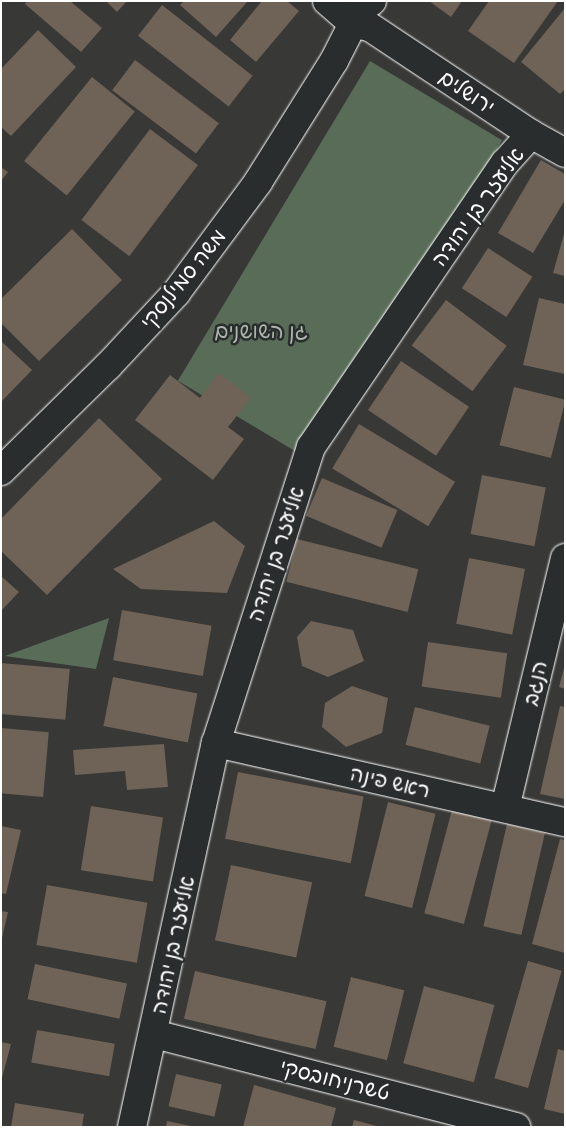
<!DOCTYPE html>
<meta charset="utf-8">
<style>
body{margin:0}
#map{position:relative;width:566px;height:1128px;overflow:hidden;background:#383836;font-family:Caveat,"Playpen Sans Hebrew",sans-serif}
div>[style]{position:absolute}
.green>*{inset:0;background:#586c57;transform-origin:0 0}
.building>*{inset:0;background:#6f6256;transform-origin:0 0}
.roads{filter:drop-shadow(0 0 1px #fff) drop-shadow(0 0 1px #fff)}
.minor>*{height:28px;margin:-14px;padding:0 14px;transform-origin:14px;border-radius:14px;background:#2a2d2e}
span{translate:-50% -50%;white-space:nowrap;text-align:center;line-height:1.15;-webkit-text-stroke:5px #2a2d2e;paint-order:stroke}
.street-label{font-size:21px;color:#fff}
.park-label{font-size:21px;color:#acb6ab}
.frame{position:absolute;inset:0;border:2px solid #fff;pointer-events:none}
</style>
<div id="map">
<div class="green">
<div style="left:370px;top:61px;width:154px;height:373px;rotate:31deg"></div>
<div style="clip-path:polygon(109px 618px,96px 669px,5px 656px)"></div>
</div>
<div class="building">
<div style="clip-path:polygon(27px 1px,70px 1px,102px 28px,81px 52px,25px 4px)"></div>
<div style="clip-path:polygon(106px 1px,127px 1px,117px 12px)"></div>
<div style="clip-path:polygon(184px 1px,248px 1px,216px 37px,180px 5px)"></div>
<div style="clip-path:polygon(262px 1px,287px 1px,299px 11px,256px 62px,230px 40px)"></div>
<div style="clip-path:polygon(429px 1px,462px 1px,451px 17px)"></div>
<div style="clip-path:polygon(489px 1px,558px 1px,514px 63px,468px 31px)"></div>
<div style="left:162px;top:5px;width:115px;height:39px;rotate:38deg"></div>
<div style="clip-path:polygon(565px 8px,565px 89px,560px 94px,521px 62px)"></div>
<div style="clip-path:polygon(38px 30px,76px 67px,11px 136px,1px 127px,1px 69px)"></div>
<div style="left:135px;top:60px;width:105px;height:38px;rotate:37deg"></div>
<div style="left:92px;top:77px;width:55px;height:108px;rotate:39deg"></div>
<div style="left:150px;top:129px;width:60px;height:114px;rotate:37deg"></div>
<div style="clip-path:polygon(541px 160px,565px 174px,565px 200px,533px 253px,498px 233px)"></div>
<div style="clip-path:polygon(1px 167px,8px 172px,1px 181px)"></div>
<div style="clip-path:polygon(72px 229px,122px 280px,39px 361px,1px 323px,1px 299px)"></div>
<div style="clip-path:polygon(564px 234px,565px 234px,565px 276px,553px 273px)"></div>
<div style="left:488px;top:248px;width:53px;height:48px;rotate:33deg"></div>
<div style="clip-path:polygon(539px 298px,565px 304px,565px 374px,523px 365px)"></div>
<div style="left:446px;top:300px;width:76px;height:57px;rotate:37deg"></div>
<div style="clip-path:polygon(1px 341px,32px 370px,1px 402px)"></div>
<div style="left:401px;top:361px;width:82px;height:59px;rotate:34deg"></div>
<div style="clip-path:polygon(219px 373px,251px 398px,228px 427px,244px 439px,213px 480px,135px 420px,170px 375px,200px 398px)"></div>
<div style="left:514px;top:387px;width:53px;height:60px;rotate:14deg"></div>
<div style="clip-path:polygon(99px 418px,162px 479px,47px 595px,1px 551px,1px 519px)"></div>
<div style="left:359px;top:424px;width:112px;height:52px;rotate:31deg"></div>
<div style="left:482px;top:475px;width:65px;height:60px;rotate:11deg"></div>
<div style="left:322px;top:478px;width:82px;height:41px;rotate:23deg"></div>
<div style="clip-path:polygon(214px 521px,245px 546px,227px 593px,141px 589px,113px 569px)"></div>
<div style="left:297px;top:539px;width:125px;height:44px;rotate:14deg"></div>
<div style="left:469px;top:558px;width:57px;height:67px;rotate:11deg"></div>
<div style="clip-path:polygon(1px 576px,19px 592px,1px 611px)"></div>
<div style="left:122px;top:610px;width:91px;height:51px;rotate:10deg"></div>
<div style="clip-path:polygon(311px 621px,353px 630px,364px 661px,328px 677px,302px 666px,297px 637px)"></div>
<div style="left:428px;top:642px;width:80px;height:45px;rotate:8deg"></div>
<div style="left:1px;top:663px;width:69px;height:51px;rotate:5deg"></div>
<div style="clip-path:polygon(564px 668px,565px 668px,565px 689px,559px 687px)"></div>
<div style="left:113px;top:677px;width:86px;height:50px;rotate:11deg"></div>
<div style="clip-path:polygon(352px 686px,388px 698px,382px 733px,346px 747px,322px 727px,325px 703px)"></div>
<div style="clip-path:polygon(560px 706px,565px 707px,565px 799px,540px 794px)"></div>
<div style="left:415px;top:707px;width:77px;height:39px;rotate:14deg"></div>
<div style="left:1px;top:728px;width:48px;height:65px;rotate:5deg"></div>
<div style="clip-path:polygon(164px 744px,168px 787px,127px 790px,125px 771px,75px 775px,73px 750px)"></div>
<div style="left:238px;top:772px;width:128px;height:68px;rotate:11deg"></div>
<div style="left:388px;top:802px;width:49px;height:97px;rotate:14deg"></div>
<div style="left:91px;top:806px;width:73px;height:65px;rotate:9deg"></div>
<div style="left:452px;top:810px;width:41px;height:107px;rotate:15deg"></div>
<div style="left:507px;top:824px;width:39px;height:105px;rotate:13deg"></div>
<div style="clip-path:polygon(1px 826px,21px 830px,6px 894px,1px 893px)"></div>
<div style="clip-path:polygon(560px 839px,565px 840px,565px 953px,532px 944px)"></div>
<div style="left:231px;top:865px;width:83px;height:77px;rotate:12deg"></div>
<div style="left:47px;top:885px;width:102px;height:61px;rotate:10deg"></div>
<div style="clip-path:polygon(1px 911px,8px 912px,2px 938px,1px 938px)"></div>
<div style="left:528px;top:961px;width:35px;height:122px;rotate:16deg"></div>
<div style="left:35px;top:964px;width:94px;height:36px;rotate:12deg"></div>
<div style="left:195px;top:971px;width:135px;height:49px;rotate:13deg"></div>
<div style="left:351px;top:977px;width:55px;height:72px;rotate:14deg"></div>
<div style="left:424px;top:986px;width:73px;height:80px;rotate:15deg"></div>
<div style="left:37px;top:1030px;width:79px;height:33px;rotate:10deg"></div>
<div style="clip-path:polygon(1px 1042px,11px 1044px,2px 1078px,1px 1078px)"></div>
<div style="clip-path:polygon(558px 1049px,565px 1051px,565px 1114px,544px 1109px)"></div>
<div style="left:176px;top:1074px;width:47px;height:33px;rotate:13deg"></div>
<div style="clip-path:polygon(254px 1085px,336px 1108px,331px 1127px,243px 1127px)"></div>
<div style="clip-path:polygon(15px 1103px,84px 1114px,82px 1127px,11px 1127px)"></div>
<div style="clip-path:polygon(354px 1120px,377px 1126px,377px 1127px,352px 1127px)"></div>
<div style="clip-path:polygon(167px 1121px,191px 1126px,191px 1127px,166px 1127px)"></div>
</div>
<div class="roads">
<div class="minor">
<div style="left:327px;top:1px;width:33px;rotate:41deg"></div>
<div style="left:352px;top:23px;width:18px;rotate:13deg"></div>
<div style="left:370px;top:27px;width:193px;rotate:33.6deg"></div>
<div style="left:531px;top:134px;width:39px;rotate:29deg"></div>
<div style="left:1px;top:471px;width:150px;rotate:-44.5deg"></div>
<div style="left:108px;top:366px;width:100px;rotate:-47deg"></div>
<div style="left:176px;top:293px;width:138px;rotate:-53.5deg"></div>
<div style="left:258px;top:182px;width:143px;rotate:-57.9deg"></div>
<div style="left:334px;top:61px;width:57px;rotate:-63deg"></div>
<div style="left:360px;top:10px;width:15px;rotate:-37deg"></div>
<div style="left:216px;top:743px;width:358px;rotate:12.8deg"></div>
<div style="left:505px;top:808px;width:257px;rotate:-76.5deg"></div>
<div style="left:154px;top:1034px;width:374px;rotate:14.4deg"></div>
<div style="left:132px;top:1127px;width:393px;rotate:-77.7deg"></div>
<div style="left:216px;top:743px;width:311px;rotate:-72.2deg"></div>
<div style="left:311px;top:447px;width:344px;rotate:-55.7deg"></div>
<div style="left:505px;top:163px;width:39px;rotate:-48deg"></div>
</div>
</div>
<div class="street-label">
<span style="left:467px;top:92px;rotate:34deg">ירושלים</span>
<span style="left:478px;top:207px;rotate:-54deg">אליעזר בן יהודה</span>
<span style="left:183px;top:279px;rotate:-51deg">משה סמילנסקי</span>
<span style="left:276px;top:554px;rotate:-72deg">אליעזר בן יהודה</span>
<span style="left:535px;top:683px;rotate:-77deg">הנגב</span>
<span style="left:390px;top:782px;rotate:13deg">ראש פינה</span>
<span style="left:173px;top:945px;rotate:-78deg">אליעזר בן יהודה</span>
<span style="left:335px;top:1080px;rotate:14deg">טשרניחובסקי</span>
</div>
<div class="park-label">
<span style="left:261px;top:331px">גן השושנים</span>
</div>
<div class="frame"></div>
</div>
